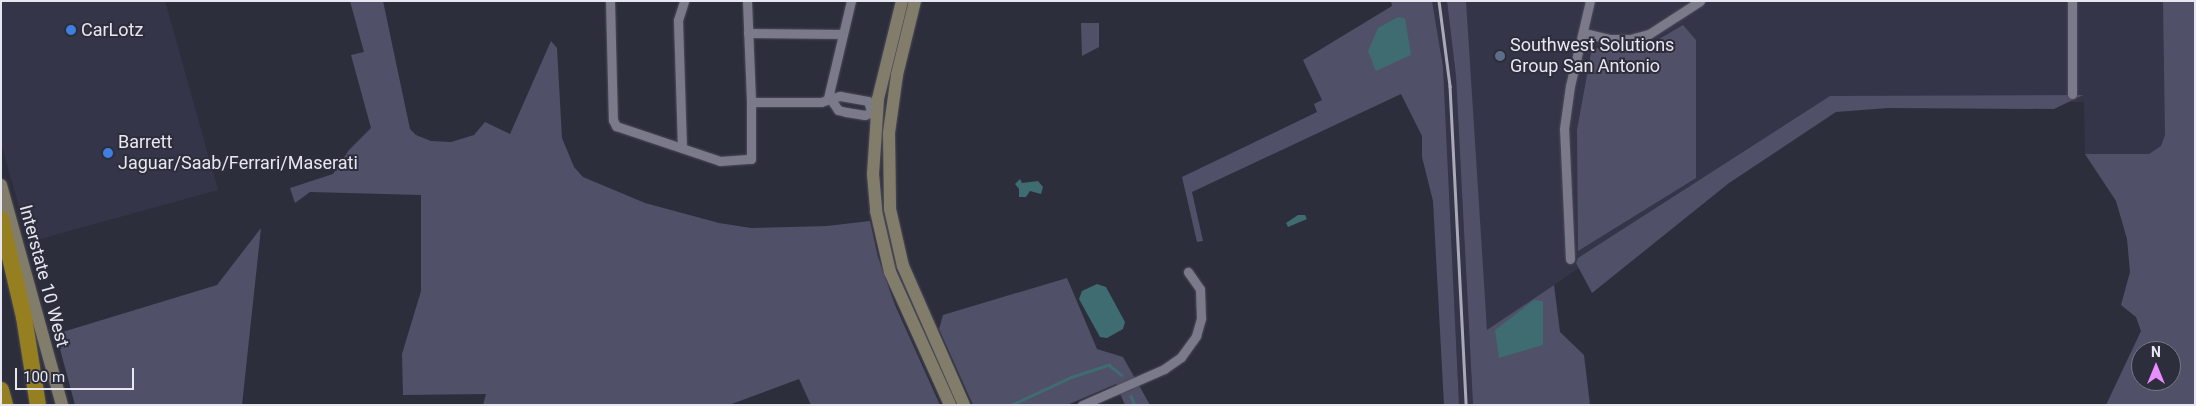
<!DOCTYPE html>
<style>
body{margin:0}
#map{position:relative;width:2196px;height:406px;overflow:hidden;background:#2d2e3c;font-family:Roboto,sans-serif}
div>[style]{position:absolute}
.built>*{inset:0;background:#35354a}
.green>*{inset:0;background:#505069}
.water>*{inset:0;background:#3e6c71}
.stream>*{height:2.5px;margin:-1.25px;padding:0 1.25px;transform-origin:1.25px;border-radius:1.25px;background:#3e6c71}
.roads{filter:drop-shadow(0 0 1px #4c4c59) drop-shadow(0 0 1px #4c4c59)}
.minor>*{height:9px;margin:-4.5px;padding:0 4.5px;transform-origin:4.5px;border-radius:4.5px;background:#7a7a8b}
.secondary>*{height:12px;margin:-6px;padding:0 6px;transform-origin:6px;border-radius:6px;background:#827c6b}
.motorway>*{height:16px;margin:-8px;padding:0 8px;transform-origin:8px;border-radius:8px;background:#967f20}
.rail>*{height:2.5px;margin:-1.25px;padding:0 1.25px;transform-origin:1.25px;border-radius:1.25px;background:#aaaab6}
.dots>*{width:14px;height:14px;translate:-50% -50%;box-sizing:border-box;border:2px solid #2d2e3c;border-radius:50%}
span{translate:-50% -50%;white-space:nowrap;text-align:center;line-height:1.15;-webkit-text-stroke:4px #2d2e3c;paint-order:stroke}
.poi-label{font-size:18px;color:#e7e7f1}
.left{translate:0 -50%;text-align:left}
.street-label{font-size:18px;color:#e7e7f1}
.frame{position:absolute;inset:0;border:2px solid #e7e7f1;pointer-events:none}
.north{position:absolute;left:2131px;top:341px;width:50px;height:50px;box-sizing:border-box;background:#2d2e3c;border:1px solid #777884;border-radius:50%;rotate:0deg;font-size:14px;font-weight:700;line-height:20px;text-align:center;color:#e7e7f1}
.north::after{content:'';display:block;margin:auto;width:18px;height:22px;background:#e88eff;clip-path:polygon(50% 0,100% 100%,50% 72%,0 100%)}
.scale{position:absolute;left:15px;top:368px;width:119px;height:22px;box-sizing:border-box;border:2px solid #e7e7f1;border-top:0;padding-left:6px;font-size:15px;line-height:18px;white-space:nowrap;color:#e7e7f1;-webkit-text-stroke:4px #2d2e3c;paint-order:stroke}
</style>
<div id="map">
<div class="built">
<div style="clip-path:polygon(1px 1px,165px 1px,218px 190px,29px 242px,1px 143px)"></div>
<div style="clip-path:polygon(1432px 1px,1447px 1px,1456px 76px,1473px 405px,1459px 405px,1443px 67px)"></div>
<div style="clip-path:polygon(1459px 1px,2195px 1px,2195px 154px,2085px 154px,2084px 102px,1863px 102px,1787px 125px,1487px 331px)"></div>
</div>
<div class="green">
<div style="clip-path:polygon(350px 1px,383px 1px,410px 129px,416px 135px,431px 141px,451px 142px,474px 135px,485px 122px,510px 134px,551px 41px,557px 48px,562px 138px,574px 167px,583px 177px,645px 203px,719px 223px,751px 228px,827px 226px,870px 221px,878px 257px,895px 305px,940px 405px,811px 405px,799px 379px,729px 405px,483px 405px,486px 394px,403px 395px,402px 354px,421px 291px,421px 195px,310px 192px,295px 203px,290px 188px,333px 174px,349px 150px,371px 128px,351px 55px,364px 52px)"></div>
<div style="clip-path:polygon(1391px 1px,1432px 1px,1443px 67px,1459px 405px,1444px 405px,1433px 201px,1422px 157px,1422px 136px,1401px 94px,1192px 192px,1203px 241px,1197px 242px,1182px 177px,1317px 112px,1314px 104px,1322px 100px,1303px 60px,1392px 6px)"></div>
<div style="clip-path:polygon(1447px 1px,1466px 1px,1487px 330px,1554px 285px,1560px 332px,1584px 355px,1590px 405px,1473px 405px,1456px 76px)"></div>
<div style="clip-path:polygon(evenodd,2163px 1px,2195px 1px,2195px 405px,2106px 405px,2141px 331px,2136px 317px,2121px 305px,2130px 272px,2127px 239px,2116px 201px,2085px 154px,2149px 154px,2161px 146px,2165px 135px,2163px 1px,2141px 351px,2171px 351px,2171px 381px,2141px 381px,2141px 351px)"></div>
<div style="clip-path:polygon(1081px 23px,1099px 23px,1099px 47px,1082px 56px)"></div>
<div style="clip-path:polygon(1683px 25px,1696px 40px,1696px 178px,1578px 251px,1577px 130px,1591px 53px,1595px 48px,1617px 51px,1644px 48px)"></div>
<div style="clip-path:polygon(2083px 95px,2054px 109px,1888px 108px,1836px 112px,1729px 183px,1592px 293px,1576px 263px,1578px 258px,1830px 96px)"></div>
<div style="clip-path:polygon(261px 228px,242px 405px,75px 405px,56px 334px,217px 285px)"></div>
<div style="clip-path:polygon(1067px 278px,1097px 349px,1123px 357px,1150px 405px,1125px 405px,1116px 384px,1067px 405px,973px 405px,939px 329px,943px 315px)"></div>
</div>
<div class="water">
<div style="clip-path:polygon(1398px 17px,1405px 18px,1411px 55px,1376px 71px,1368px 51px,1378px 28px)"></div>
<div style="clip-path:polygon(1020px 179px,1022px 183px,1038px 181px,1043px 187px,1041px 194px,1030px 191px,1026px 197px,1019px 197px,1019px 189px,1015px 184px)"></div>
<div style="clip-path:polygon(1298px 215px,1305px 215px,1307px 219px,1288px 227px,1286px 223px)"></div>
<div style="clip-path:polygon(1097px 284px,1106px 287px,1125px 322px,1123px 329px,1107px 338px,1100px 337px,1079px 299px,1082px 291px)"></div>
<div style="clip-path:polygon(1534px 300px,1543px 301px,1543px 345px,1499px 358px,1495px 330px)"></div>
</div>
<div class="stream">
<div style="left:1131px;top:396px;width:10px;rotate:66deg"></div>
<div style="left:1011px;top:405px;width:66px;rotate:-25deg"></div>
<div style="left:1071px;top:377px;width:40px;rotate:-18deg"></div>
<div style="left:1109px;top:365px;width:16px;rotate:38deg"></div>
</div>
<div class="roads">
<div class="minor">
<div style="left:610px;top:1px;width:119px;rotate:88.6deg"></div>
<div style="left:613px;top:120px;width:7px;rotate:63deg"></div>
<div style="left:616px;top:126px;width:110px;rotate:18.6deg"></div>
<div style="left:720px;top:161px;width:31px;rotate:-4deg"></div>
<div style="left:751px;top:159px;width:57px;rotate:-90deg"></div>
<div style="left:751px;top:102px;width:70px"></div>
<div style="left:821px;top:102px;width:20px;rotate:-18deg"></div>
<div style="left:840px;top:96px;width:28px;rotate:10deg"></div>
<div style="left:868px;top:101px;width:9px;rotate:72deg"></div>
<div style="left:747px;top:1px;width:101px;rotate:87.7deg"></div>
<div style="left:2072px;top:1px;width:93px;rotate:90deg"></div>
<div style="left:748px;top:33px;width:95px;rotate:0.6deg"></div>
<div style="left:1584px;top:33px;width:26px;rotate:13deg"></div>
<div style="left:1609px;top:39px;width:21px"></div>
<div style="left:1630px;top:39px;width:20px;rotate:-15deg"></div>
<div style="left:1649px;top:34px;width:61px;rotate:-32.9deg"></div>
<div style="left:828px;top:98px;width:100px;rotate:-76.7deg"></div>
<div style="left:832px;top:101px;width:11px;rotate:56deg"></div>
<div style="left:838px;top:110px;width:8px;rotate:14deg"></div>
<div style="left:846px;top:112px;width:19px;rotate:9deg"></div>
<div style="left:865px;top:115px;width:12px;rotate:-24deg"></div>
<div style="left:682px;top:148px;width:128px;rotate:-91.8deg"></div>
<div style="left:678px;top:20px;width:20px;rotate:-72deg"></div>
<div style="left:1570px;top:259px;width:130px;rotate:-92.6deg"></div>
<div style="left:1564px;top:129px;width:43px;rotate:-82.1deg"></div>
<div style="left:1570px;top:86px;width:87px;rotate:-76.8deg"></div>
<div style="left:1082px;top:405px;width:90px;rotate:-23.7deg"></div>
<div style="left:1164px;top:369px;width:21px;rotate:-35deg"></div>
<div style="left:1181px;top:357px;width:26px;rotate:-54deg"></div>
<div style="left:1196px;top:336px;width:19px;rotate:-74deg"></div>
<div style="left:1201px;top:318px;width:29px;rotate:-92deg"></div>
<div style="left:1200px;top:289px;width:21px;rotate:-125deg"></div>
</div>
<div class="secondary">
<div style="left:902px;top:1px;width:101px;rotate:103.8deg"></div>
<div style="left:878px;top:99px;width:75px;rotate:93.8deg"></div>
<div style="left:873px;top:174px;width:37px;rotate:85deg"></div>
<div style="left:876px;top:211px;width:63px;rotate:77.1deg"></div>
<div style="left:890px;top:272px;width:146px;rotate:65.7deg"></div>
<div style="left:915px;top:1px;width:76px;rotate:103.7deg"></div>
<div style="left:897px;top:75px;width:59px;rotate:97.9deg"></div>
<div style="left:889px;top:133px;width:76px;rotate:89.2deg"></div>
<div style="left:890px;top:209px;width:58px;rotate:77.2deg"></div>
<div style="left:903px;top:266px;width:152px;rotate:66.3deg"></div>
<div style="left:1px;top:185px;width:228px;rotate:74.5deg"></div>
</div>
<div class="motorway">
<div style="left:1px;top:219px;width:101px;rotate:76.8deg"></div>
<div style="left:24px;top:317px;width:89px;rotate:81deg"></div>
<div style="left:1px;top:390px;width:16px;rotate:75deg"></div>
</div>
</div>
<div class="rail">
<div style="left:1439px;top:1px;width:86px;rotate:82.6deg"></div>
<div style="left:1450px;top:86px;width:319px;rotate:87.1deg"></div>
</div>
<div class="dots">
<div style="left:71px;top:30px;background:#3f7fe0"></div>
<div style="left:1500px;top:56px;background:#5c6f8a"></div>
<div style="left:108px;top:153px;background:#3f7fe0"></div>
</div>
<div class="poi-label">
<span class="left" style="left:81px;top:30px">CarLotz</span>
<span class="left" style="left:1510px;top:56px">Southwest Solutions<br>Group San Antonio</span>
<span class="left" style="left:118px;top:153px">Barrett<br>Jaguar/Saab/Ferrari/Maserati</span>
</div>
<div class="street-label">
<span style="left:44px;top:276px;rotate:75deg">Interstate 10 West</span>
</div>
<div class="frame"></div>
<div class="north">N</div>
<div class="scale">100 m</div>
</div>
